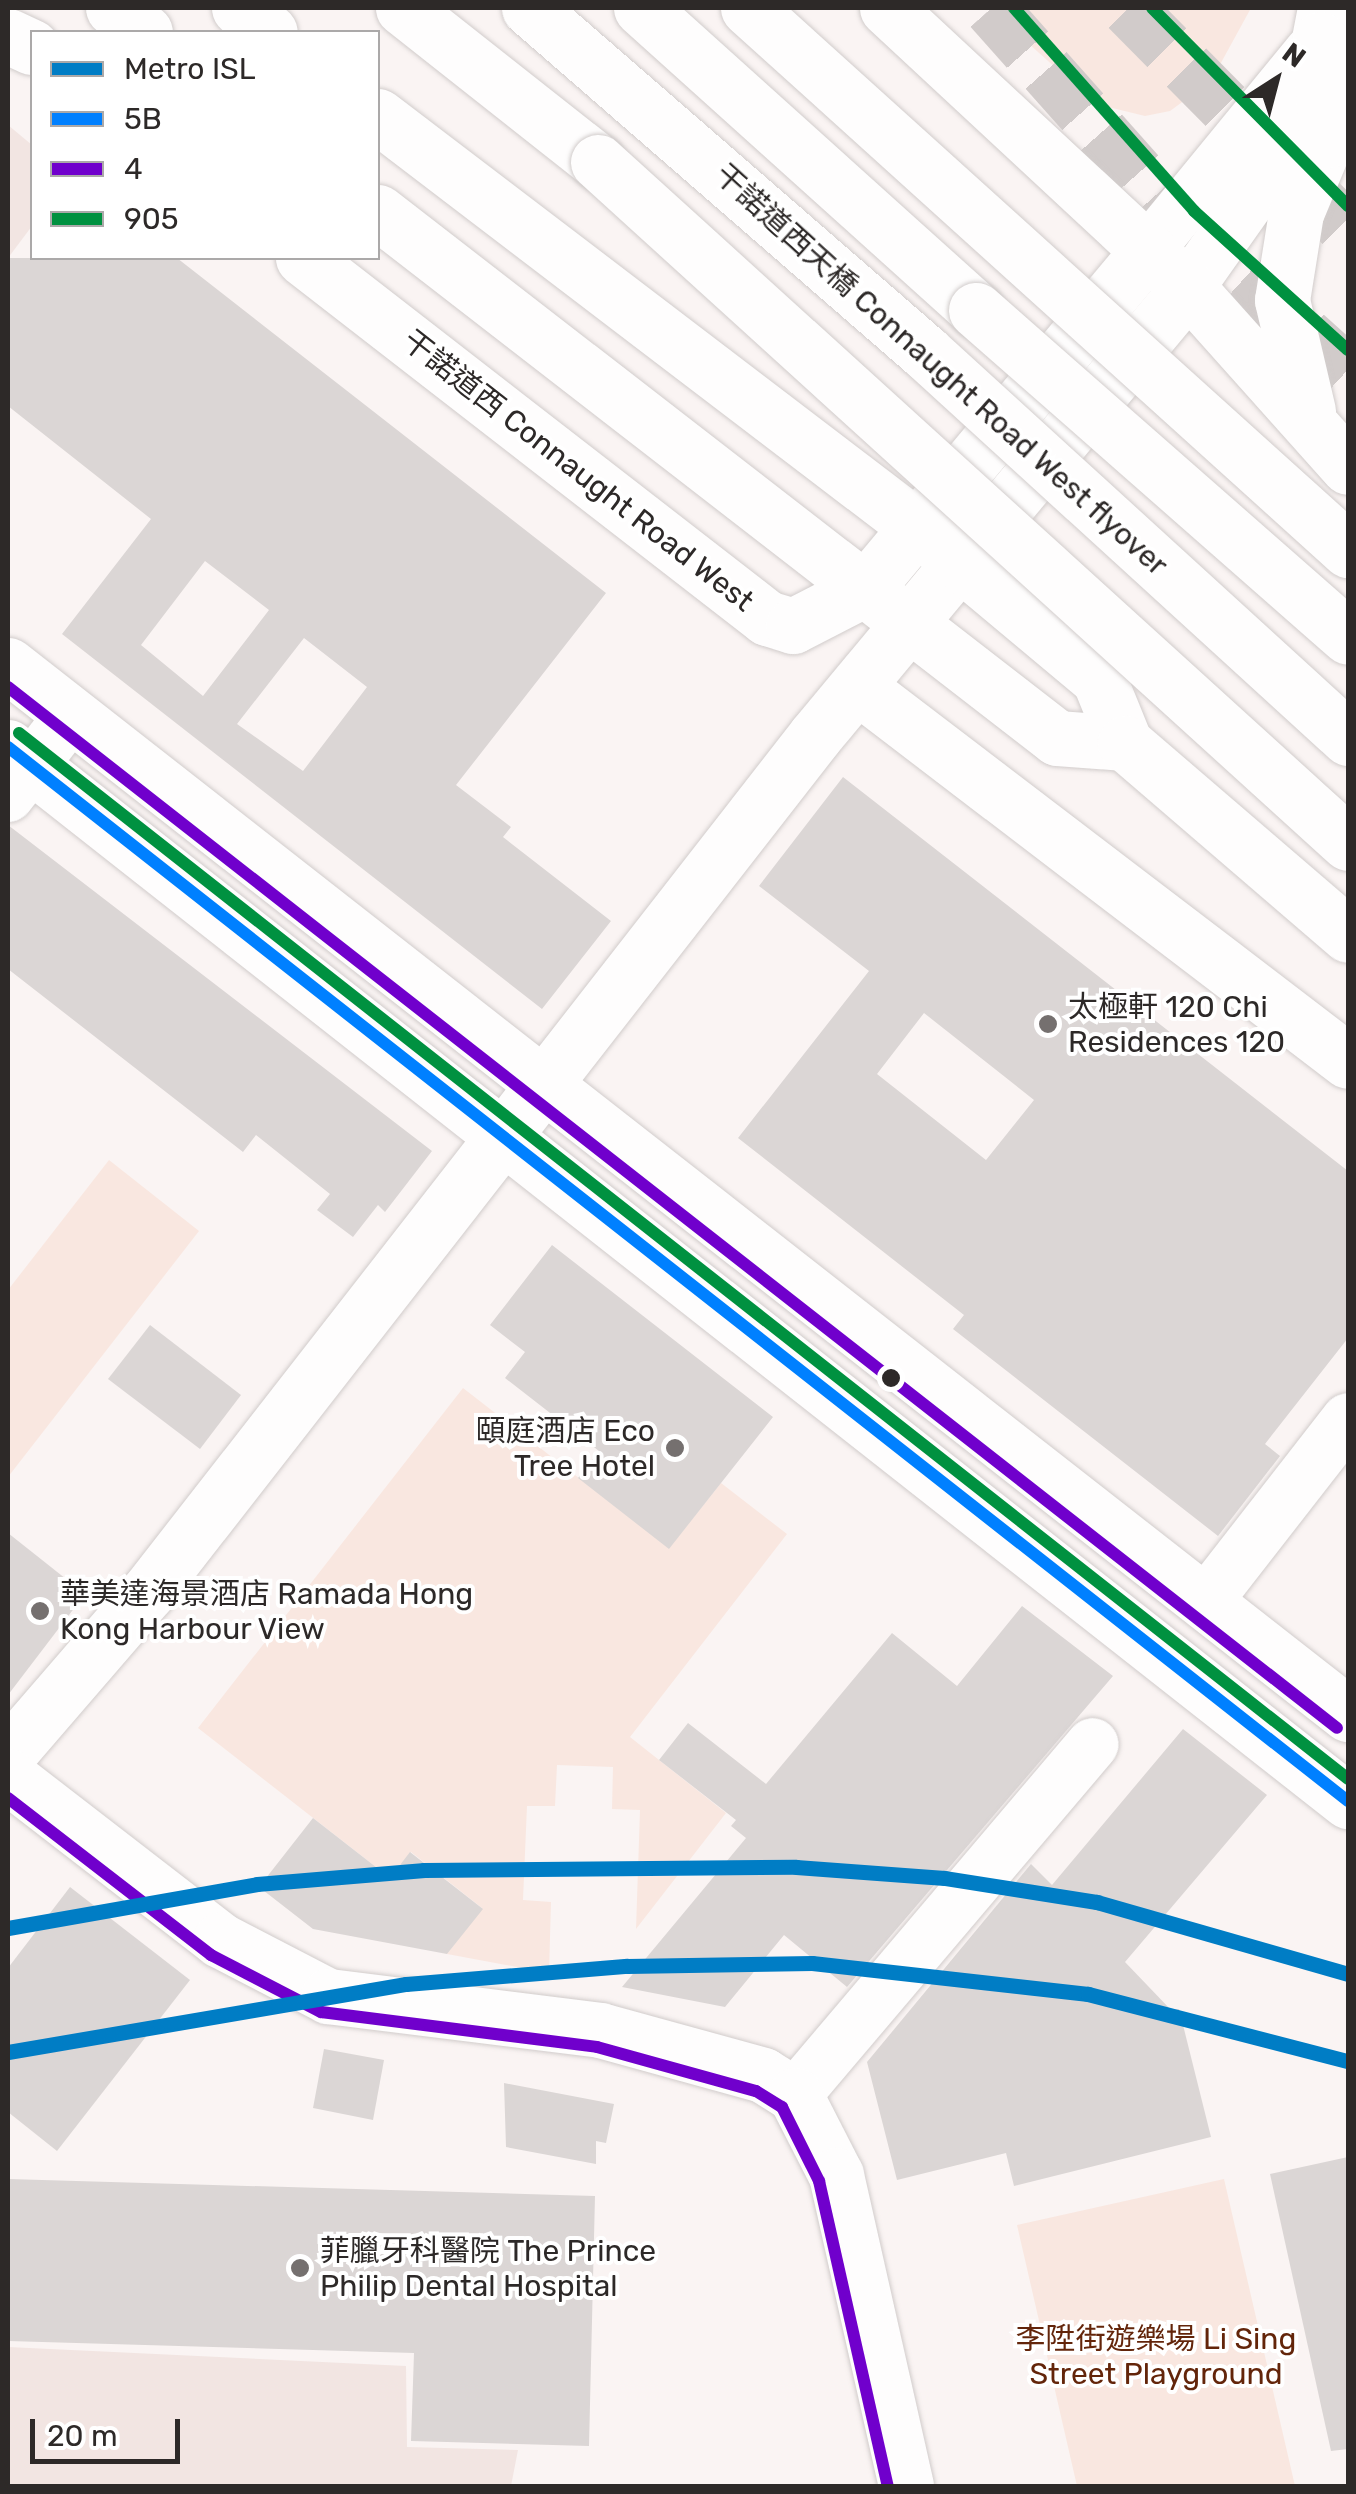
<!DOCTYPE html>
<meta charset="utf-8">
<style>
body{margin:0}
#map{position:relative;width:1356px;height:2494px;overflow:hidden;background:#faf4f3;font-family:Rubik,"Noto Sans TC",sans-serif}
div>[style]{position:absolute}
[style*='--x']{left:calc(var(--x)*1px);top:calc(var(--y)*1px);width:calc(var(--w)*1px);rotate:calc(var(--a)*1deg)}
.built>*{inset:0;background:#f2e5e2}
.green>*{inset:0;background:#f9e7e0}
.building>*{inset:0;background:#dbd6d5}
.highway-tunnel>*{height:55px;margin-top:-27.5px;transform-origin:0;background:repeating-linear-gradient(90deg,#d1cbca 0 55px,transparent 0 83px)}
.roads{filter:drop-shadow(0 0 2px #d1cccb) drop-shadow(0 0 2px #d1cccb)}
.street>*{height:52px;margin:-26px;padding:0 26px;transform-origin:26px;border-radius:26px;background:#fefdfd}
.secondary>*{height:55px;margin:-27.5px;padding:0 27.5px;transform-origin:27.5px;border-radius:27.5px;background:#fefdfd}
.primary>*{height:55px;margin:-27.5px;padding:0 27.5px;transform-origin:27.5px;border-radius:27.5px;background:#fefdfd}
.highway>*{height:55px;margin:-27.5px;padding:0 27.5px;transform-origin:27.5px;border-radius:27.5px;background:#fefdfd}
.bridges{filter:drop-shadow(0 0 2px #d1cccb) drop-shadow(0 0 2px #d1cccb)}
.highway-bridge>*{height:55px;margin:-27.5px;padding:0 27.5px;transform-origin:27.5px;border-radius:27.5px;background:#fefdfd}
.bus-1>*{height:12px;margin:-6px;padding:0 6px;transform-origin:6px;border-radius:6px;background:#0080ff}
.bus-2>*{height:12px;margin:-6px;padding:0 6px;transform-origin:6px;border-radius:6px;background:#7000cc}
.bus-3>*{height:12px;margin:-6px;padding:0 6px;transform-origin:6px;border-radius:6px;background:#009140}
.metro-1>*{height:15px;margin:-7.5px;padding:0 7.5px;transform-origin:7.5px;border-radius:7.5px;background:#007dc5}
.dots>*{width:28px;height:28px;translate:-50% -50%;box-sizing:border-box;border:5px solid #fff;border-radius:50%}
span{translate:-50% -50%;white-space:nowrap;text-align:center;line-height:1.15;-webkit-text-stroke:8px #fff;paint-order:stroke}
.street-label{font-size:30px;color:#2d2928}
.poi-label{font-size:30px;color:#2d2928}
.left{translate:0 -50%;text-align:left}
.right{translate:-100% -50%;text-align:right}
.park-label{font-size:30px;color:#63250a}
.frame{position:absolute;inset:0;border:10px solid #2d2928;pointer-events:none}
.legend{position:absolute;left:30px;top:30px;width:350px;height:230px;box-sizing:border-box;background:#fff;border:2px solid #aba9a9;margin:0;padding:12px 18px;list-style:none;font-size:30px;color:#2d2928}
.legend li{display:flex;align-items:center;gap:20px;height:50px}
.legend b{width:50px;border:2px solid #aba9a9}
.north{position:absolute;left:1226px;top:30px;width:100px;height:100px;-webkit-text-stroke:8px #fff;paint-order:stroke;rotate:36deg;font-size:28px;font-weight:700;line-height:40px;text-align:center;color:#2d2928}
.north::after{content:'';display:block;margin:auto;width:35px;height:45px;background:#2d2928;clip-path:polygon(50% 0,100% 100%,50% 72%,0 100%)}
.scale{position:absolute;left:30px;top:2419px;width:150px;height:45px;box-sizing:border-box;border:5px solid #2d2928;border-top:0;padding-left:12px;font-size:30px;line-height:35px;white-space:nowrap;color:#2d2928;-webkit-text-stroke:8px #fff;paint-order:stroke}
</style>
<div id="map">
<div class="built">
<i style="clip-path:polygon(8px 125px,32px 145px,32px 226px,8px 258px)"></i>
<i style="clip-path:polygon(8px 2347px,406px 2366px,407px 2447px,518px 2450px,511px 2486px,8px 2486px)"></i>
</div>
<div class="green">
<i style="clip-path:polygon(989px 8px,1251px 8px,1211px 81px,1170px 111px,1145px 116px,1096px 104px)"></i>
<i style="clip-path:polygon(109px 1160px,199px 1231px,8px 1477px,8px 1290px)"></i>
<i style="clip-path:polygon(463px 1388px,669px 1548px,721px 1483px,787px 1534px,630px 1737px,726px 1813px,636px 1929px,640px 1810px,612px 1809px,613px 1767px,557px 1765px,555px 1806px,527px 1806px,523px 1900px,551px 1902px,549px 1973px,447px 1954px,482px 1908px,411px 1852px,390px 1878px,198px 1728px)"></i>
<i style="clip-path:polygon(1224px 2179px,1295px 2486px,1077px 2486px,1017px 2225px)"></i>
</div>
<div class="building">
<i style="clip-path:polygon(evenodd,8px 258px,177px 258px,606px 593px,456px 785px,511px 827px,503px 837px,611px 921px,542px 1009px,62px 634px,151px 519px,8px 406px,8px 258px,205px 561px,269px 610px,203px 696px,141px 645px,205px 561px,8px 258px,304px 638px,367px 687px,303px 771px,237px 724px,304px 638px)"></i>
<i style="clip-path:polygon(evenodd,843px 777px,1348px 1171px,1348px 1338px,1265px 1444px,1280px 1456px,1218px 1536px,953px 1329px,964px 1315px,738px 1138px,869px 971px,759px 886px,843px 777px,924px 1013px,1034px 1100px,986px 1160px,877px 1074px,924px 1013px)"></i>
<i style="clip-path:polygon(8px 825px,432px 1151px,385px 1212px,378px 1205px,353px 1237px,317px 1210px,330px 1194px,256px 1135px,243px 1152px,8px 969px)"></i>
<i style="clip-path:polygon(552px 1245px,773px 1417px,669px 1549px,578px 1478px,599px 1451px,505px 1378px,525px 1352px,490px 1325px)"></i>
<i style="clip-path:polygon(150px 1325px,241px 1395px,200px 1449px,108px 1379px)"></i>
<i style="clip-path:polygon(8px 1533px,85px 1594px,8px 1695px)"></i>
<i style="clip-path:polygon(1022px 1606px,1113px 1676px,847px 1987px,784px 1935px,725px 2007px,622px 1987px,746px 1838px,731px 1826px,736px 1820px,659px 1760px,688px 1723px,766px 1784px,892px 1633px,957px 1686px)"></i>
<i style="clip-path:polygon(1183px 1729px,1267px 1795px,1125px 1962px,1171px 2010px,1179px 2009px,1211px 2137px,1014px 2186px,1006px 2153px,897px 2180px,867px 2062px,1031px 1864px,1052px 1885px)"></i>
<i style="clip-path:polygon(313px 1818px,390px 1878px,410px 1852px,483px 1909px,447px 1954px,313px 1929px,259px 1887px)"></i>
<i style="clip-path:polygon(70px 1887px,190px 1980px,57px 2151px,8px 2112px,8px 1968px)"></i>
<i style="clip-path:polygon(324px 2049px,384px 2060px,373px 2120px,313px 2108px)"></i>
<i style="clip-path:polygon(504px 2083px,614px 2104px,606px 2143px,596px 2141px,596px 2164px,506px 2147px)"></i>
<i style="clip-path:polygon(1348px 2157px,1348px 2449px,1331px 2451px,1270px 2174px)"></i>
<i style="clip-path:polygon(8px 2179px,595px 2196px,589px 2446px,411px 2441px,414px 2353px,8px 2341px)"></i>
</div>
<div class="highway-tunnel">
<i style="--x:991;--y:8;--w:288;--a:48.4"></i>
<i style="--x:1182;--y:223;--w:224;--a:42.1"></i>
<i style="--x:1128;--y:8;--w:313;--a:45.3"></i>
</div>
<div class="roads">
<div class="street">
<i style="--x:1148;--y:250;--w:256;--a:-50.7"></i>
<i style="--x:1188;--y:288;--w:196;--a:-54.8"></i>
<i style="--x:1301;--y:128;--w:122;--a:-79.1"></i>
<i style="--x:8;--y:796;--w:103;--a:-52.1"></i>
<i style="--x:1207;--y:1600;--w:229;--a:-52.1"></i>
<i style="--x:795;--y:2095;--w:460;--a:-49.7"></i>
</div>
<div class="secondary">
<i style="--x:8;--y:36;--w:26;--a:25"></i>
<i style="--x:303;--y:258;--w:587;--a:37.81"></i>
<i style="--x:767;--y:618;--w:27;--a:17"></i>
<i style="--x:793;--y:626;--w:81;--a:-27.2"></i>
<i style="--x:865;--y:589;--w:442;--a:-50.1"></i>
<i style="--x:8;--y:665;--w:1702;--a:38.06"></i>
<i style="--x:862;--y:690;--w:611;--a:37.36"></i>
<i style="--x:8;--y:747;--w:1705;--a:38.19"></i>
<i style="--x:8;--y:1754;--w:214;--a:-49.2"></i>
<i style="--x:148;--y:1592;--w:1085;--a:-52.07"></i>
<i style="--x:815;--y:736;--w:583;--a:-50.22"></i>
<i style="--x:8;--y:1776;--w:268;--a:37.7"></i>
<i style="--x:220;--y:1940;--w:122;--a:27.4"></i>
<i style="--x:328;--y:1996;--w:274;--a:7.1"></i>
<i style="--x:600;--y:2030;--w:169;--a:15.4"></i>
<i style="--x:763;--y:2075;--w:38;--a:32"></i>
<i style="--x:795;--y:2095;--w:90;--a:62.9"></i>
<i style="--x:836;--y:2175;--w:319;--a:77.3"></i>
</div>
<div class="primary">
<i style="--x:113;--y:8;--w:40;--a:37"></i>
<i style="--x:887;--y:8;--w:411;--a:42.9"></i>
<i style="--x:1188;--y:288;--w:240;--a:48.2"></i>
<i style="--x:378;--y:212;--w:859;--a:37.76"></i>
<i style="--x:1057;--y:738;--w:68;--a:4.2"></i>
<i style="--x:1308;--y:411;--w:114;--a:-103.2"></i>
<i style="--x:1282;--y:300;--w:88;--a:-80.9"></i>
<i style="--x:1296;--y:213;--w:78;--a:-67.4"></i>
<i style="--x:1326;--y:141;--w:102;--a:-93.4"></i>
<i style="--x:917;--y:527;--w:237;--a:39.9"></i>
<i style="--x:1099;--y:679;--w:69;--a:67.9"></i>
<i style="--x:1125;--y:743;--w:294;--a:40.7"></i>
</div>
<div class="highway">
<i style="--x:239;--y:8;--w:39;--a:38"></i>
<i style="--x:403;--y:8;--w:248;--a:38.3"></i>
<i style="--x:641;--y:8;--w:451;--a:42"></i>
<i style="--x:378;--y:116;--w:678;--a:37.33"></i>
</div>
</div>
<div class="bridges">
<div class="highway-bridge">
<i style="--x:529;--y:8;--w:525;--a:40.98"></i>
<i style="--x:925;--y:352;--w:573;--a:42.38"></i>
<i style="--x:748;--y:8;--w:809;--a:42.09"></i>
<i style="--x:598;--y:162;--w:1013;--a:42.24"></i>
<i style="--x:976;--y:310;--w:495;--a:41.3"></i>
</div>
</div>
<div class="bus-1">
<i style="--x:8;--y:747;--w:1705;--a:38.19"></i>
</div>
<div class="bus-2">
<i style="--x:8;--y:687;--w:1688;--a:38.07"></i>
<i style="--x:8;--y:1798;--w:257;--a:37.7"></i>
<i style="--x:211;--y:1955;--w:124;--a:27.4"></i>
<i style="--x:321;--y:2012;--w:278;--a:7.2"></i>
<i style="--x:597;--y:2047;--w:165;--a:15.5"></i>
<i style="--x:756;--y:2091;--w:31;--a:32"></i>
<i style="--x:782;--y:2107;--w:83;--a:63.4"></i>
<i style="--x:819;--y:2181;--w:313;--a:77.3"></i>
</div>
<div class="bus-3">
<i style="--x:1014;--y:8;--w:271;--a:48.4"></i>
<i style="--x:1194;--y:211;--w:207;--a:42.1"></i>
<i style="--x:1152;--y:8;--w:279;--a:45.3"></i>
<i style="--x:19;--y:733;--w:1691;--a:38.2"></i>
</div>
<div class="metro-1">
<i style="--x:8;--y:1928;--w:253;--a:-10"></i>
<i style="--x:257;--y:1884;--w:168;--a:-4.8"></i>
<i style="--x:424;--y:1870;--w:372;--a:-0.5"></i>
<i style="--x:796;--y:1867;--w:149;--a:4.2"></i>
<i style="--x:945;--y:1878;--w:154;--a:9"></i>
<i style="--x:1097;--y:1902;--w:261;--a:16"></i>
<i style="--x:8;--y:2052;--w:404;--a:-9.7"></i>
<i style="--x:406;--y:1984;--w:222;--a:-4.7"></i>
<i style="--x:627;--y:1966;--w:185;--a:-0.9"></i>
<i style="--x:812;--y:1963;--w:278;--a:6.4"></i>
<i style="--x:1088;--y:1994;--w:268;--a:14.5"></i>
</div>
<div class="dots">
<i style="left:1048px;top:1024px;background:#75706f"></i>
<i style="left:891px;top:1378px;background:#2d2928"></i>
<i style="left:675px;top:1448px;background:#75706f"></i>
<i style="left:40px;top:1611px;background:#75706f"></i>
<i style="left:300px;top:2268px;background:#75706f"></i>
</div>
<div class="street-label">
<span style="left:941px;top:370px;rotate:42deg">干諾道西天橋 Connaught Road West flyover</span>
<span style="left:578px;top:471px;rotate:38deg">干諾道西 Connaught Road West</span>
</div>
<div class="poi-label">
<span class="left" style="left:1068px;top:1024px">太極軒 120 Chi<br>Residences 120</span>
<span class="right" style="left:655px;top:1448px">頤庭酒店 Eco<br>Tree Hotel</span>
<span class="left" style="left:60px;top:1611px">華美達海景酒店 Ramada Hong<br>Kong Harbour View</span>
<span class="left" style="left:320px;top:2268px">菲臘牙科醫院 The Prince<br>Philip Dental Hospital</span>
</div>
<div class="park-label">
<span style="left:1156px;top:2356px">李陞街遊樂場 Li Sing<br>Street Playground</span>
</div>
<div class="frame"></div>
<ul class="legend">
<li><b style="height:12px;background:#007dc5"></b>Metro ISL</li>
<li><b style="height:12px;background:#0080ff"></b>5B</li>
<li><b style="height:12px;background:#7000cc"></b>4</li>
<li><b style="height:12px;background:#009140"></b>905</li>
</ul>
<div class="north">N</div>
<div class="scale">20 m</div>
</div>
